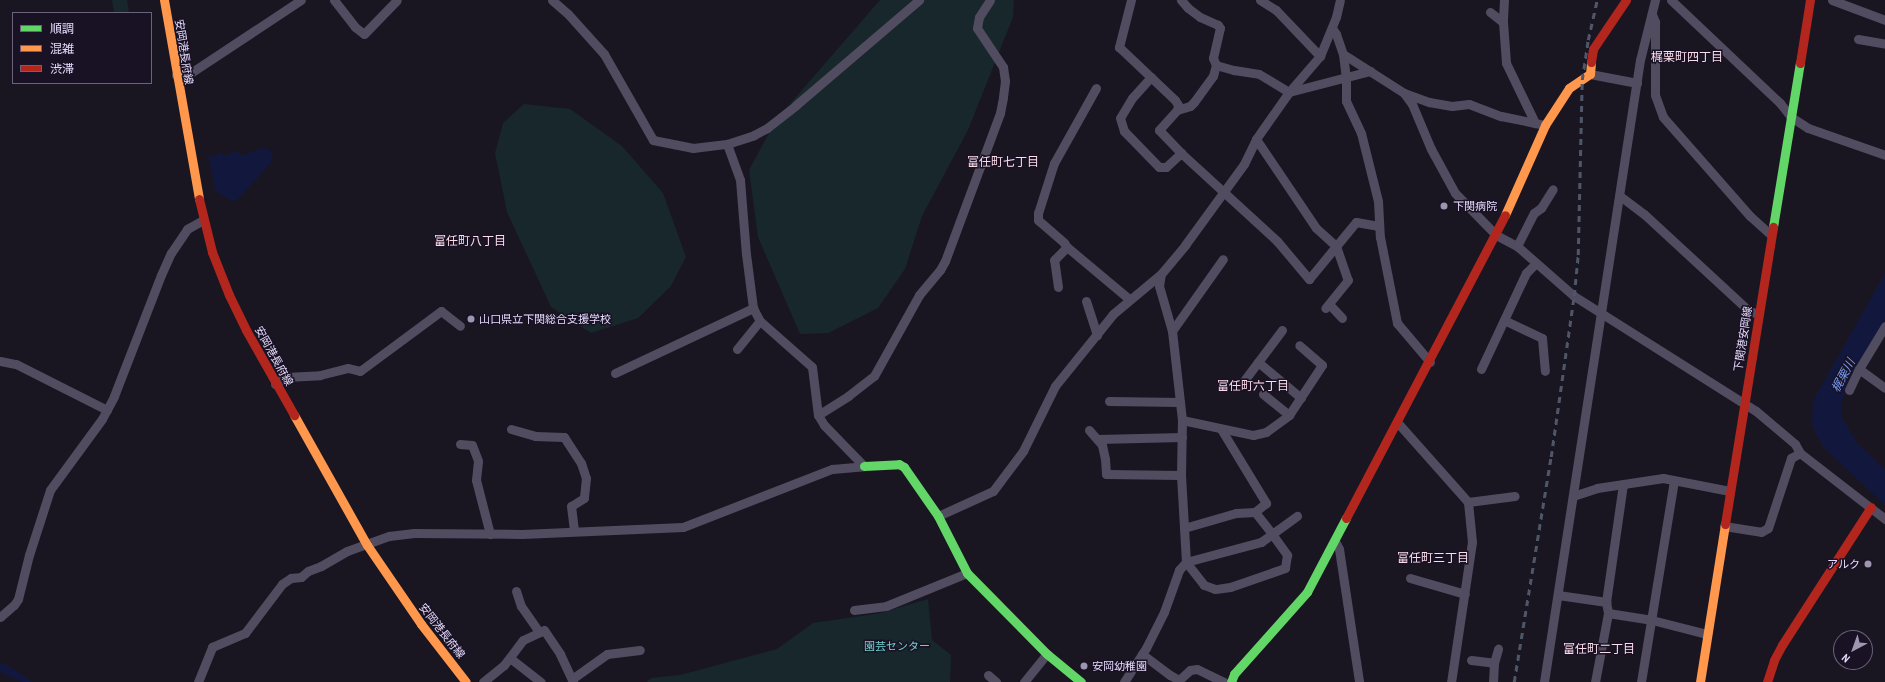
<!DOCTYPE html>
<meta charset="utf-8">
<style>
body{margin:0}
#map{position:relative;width:1885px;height:682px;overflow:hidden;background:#1a1621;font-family:"Archivo Narrow","Noto Sans JP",sans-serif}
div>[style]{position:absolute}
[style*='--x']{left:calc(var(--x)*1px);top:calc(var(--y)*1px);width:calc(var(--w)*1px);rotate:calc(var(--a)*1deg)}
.green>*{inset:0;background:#17272c}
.water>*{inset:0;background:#12183d}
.street>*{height:9px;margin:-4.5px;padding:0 4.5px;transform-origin:4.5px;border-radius:4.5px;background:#524c61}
.fast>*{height:9px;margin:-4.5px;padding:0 4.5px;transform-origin:4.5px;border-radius:4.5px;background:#63d668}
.slow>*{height:9px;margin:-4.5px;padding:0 4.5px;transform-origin:4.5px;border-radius:4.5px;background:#ff974d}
.jam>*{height:9px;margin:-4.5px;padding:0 4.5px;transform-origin:4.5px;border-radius:4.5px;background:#b3261e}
.rail>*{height:2.5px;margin-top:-1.25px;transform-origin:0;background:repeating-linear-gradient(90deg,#4d5769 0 6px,transparent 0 11px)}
.dots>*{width:11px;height:11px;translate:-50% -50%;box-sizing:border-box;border:2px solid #191225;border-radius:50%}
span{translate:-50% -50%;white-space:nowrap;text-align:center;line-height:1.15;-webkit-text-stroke:3px #191225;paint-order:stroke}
.street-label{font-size:11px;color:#e5dbfb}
.poi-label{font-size:11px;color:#e5dbfb}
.left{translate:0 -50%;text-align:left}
.right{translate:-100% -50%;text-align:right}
.park-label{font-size:11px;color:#6ed3cf}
.neighbourhood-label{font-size:12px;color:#fbdce9}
.water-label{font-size:12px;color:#749cef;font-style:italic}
.legend{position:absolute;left:12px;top:12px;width:140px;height:72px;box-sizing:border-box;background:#191225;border:1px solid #6b627b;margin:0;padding:5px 7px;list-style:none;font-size:12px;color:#e5dbfb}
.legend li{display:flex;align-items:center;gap:8px;height:20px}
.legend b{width:20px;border:1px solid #6b627b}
.north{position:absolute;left:1833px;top:630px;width:40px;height:40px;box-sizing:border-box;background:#191225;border:1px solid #6b627b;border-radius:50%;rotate:221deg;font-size:11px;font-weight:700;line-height:16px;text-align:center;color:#e5dbfb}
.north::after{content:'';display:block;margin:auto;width:14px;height:18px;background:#9e96af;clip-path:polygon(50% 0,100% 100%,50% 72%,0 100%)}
</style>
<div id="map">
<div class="green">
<i style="clip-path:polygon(112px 0,127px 0,129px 13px,114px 13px)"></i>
<i style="clip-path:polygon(880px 0,1014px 0,1013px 17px,968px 130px,922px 216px,905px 269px,878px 308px,828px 333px,800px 334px,758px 237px,749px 170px,776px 120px)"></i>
<i style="clip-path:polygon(524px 104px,570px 109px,622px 146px,663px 193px,686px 257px,671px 286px,638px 318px,591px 333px,551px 307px,507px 212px,495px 153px,503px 123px)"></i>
<i style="clip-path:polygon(928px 599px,932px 640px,951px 655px,950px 682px,647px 682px,651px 678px,680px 675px,777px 649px,813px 623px,881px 613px)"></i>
</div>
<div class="water">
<i style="clip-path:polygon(266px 148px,273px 153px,271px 163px,235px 202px,216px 192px,208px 155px,215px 157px,220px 152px,225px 156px,235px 151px,244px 156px,251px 151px,254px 152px,258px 149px)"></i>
<i style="clip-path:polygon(1885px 273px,1885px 320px,1861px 360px,1842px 400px,1841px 416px,1858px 444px,1885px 469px,1885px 505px,1823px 447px,1812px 425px,1813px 401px)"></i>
<i style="clip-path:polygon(0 663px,7px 665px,33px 682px,22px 682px,0 672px)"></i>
</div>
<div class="street">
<i style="--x:334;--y:0;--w:34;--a:52"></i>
<i style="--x:355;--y:27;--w:11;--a:38"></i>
<i style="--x:364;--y:34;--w:47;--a:-45.9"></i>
<i style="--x:552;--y:0;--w:21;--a:41"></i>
<i style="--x:568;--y:14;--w:54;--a:48"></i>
<i style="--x:604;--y:54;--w:99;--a:60.3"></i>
<i style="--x:653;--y:140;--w:41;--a:11.3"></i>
<i style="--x:693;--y:148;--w:34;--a:-7"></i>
<i style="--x:727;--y:144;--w:28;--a:-18"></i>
<i style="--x:754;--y:135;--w:15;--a:-28"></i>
<i style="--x:767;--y:128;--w:37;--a:-38"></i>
<i style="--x:796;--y:105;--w:162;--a:-40.5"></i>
<i style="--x:1131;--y:0;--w:49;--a:104.3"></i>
<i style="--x:1119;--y:47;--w:77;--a:43.4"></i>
<i style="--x:1175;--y:100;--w:6;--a:59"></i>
<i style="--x:1178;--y:105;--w:5;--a:101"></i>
<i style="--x:1177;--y:110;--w:14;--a:-17"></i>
<i style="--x:1190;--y:106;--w:6;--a:-45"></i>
<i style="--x:1194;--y:102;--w:32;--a:-54"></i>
<i style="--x:1213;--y:76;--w:11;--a:-75"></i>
<i style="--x:1216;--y:65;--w:8;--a:-113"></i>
<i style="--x:1213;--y:58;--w:31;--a:-77"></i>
<i style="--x:1220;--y:28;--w:4;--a:-124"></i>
<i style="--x:1218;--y:25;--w:20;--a:-156"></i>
<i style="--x:1200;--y:17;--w:15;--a:-143"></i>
<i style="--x:1188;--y:8;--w:11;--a:-131"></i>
<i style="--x:1260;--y:0;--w:19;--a:32"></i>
<i style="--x:1276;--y:10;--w:64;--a:46.3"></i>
<i style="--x:1504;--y:0;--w:22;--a:93"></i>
<i style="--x:1503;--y:22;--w:41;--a:85.8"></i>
<i style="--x:1506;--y:63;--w:67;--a:64.2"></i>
<i style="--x:1671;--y:0;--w:150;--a:43.4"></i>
<i style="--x:1780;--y:103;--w:18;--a:52"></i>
<i style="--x:1791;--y:117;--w:20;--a:33"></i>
<i style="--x:1808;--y:128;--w:82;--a:19.3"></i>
<i style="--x:1832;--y:0;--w:57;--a:20.7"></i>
<i style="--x:1490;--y:12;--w:16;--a:38"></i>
<i style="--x:1652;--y:14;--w:9;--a:69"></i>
<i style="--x:1655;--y:22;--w:73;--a:90"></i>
<i style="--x:1655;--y:95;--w:23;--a:70"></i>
<i style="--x:1663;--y:117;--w:132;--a:48.7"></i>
<i style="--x:1750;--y:216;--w:28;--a:42"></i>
<i style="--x:1332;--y:28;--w:7;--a:56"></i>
<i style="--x:1336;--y:34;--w:21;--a:71"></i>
<i style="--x:1343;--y:54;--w:23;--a:83"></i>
<i style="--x:1346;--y:77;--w:24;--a:90"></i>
<i style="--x:1346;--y:101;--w:35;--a:65"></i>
<i style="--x:1361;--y:133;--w:70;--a:76"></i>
<i style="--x:1378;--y:201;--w:36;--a:87"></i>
<i style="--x:1380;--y:237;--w:88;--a:78.8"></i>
<i style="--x:1397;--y:323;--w:51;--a:49.8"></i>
<i style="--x:1858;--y:39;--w:27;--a:10"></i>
<i style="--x:1343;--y:54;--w:72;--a:32.6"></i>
<i style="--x:1404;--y:93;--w:27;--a:20"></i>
<i style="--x:1429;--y:102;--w:23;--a:10"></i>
<i style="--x:1452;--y:106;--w:17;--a:-7"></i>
<i style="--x:1469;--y:104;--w:34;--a:21"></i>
<i style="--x:1501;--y:116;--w:45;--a:11.6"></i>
<i style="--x:1216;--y:65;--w:19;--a:16"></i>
<i style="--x:1234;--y:70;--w:25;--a:9"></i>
<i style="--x:1259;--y:74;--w:35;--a:31"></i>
<i style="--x:1289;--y:92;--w:84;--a:-14.5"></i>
<i style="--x:1590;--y:74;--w:48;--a:10.8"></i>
<i style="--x:176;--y:75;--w:13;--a:-4"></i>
<i style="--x:189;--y:74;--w:134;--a:-33.5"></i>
<i style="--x:1151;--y:77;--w:28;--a:132"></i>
<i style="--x:1132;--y:98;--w:23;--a:121"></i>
<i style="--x:1120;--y:118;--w:14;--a:73"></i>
<i style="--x:1124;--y:131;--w:50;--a:45.8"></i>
<i style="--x:1159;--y:167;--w:7;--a:0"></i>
<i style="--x:1166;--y:167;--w:21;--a:-43"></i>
<i style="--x:1096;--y:88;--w:86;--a:119.2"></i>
<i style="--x:1054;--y:163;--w:52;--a:107.7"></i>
<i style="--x:1038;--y:213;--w:7;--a:90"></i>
<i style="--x:1038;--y:220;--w:35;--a:41"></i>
<i style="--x:1064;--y:243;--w:5;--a:53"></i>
<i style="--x:1067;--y:247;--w:81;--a:40"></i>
<i style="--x:1404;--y:93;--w:14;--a:54"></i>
<i style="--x:1412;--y:104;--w:49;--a:67.1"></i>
<i style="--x:1431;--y:149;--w:50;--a:61.4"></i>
<i style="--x:1455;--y:193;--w:59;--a:45.7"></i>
<i style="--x:1496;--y:235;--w:24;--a:28"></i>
<i style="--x:1517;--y:246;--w:76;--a:41.3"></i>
<i style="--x:1574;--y:296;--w:215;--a:32.3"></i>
<i style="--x:1756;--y:411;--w:51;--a:40.2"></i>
<i style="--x:1795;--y:444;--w:10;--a:61"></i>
<i style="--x:1800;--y:453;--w:108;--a:37.8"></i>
<i style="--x:1177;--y:110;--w:27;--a:132"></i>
<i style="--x:1159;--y:130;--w:32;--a:46"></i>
<i style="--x:1181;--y:153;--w:130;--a:42.5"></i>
<i style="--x:1277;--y:241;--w:50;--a:49.9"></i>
<i style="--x:1309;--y:279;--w:74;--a:-50.5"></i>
<i style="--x:1356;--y:222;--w:23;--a:10"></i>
<i style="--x:1256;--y:139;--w:107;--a:56"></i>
<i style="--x:1316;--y:228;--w:27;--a:42"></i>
<i style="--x:1336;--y:246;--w:36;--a:71"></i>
<i style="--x:1348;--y:280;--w:36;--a:129"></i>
<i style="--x:727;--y:144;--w:38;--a:70"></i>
<i style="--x:740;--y:180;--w:74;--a:85.4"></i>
<i style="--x:746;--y:254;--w:54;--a:82.6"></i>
<i style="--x:753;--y:308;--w:15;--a:62"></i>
<i style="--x:760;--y:321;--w:69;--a:41.5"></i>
<i style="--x:812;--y:367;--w:48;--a:82.9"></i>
<i style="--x:818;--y:415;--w:12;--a:59"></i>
<i style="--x:824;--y:425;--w:57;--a:45.7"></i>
<i style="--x:1620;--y:196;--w:30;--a:37"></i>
<i style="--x:1644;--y:214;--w:143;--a:42.7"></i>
<i style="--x:1749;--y:311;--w:10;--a:17"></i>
<i style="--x:1517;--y:246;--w:37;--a:-63"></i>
<i style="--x:1534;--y:213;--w:9;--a:-36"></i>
<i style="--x:1541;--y:208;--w:22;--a:-58"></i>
<i style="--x:1058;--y:287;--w:27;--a:-98"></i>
<i style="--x:1054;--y:260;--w:18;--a:-45"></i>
<i style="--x:1086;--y:301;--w:36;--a:72"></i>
<i style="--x:1329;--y:304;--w:19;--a:47"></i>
<i style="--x:1504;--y:320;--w:42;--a:25.3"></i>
<i style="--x:1542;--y:338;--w:33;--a:85"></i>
<i style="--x:1172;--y:331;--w:88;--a:-54.7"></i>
<i style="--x:737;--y:349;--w:36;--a:-51"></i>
<i style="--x:0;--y:361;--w:16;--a:11"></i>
<i style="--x:16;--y:364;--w:102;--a:26.8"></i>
<i style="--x:1258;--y:362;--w:56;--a:39.9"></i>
<i style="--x:1481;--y:369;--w:106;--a:-64.9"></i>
<i style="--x:1526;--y:273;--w:14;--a:-45"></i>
<i style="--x:1859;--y:369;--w:32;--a:36"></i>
<i style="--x:615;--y:373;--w:153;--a:-25.2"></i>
<i style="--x:1243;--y:382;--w:65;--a:-53.1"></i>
<i style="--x:275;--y:384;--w:13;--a:-32"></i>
<i style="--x:286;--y:377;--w:34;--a:-3"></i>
<i style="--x:320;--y:375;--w:29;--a:-14"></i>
<i style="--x:348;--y:368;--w:12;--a:14"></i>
<i style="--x:360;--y:371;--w:101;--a:-36.5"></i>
<i style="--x:441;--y:311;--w:24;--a:38"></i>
<i style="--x:1849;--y:390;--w:23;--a:-65"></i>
<i style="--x:1859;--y:369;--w:50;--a:-58.8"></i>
<i style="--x:1263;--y:394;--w:33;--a:39"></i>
<i style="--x:1109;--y:401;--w:71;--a:0.8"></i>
<i style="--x:818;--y:415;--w:36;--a:-32"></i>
<i style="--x:848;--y:396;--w:33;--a:-38"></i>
<i style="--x:874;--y:376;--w:93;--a:-60.9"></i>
<i style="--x:919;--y:295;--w:33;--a:-50"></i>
<i style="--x:940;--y:270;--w:10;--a:-61"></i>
<i style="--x:945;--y:261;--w:158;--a:-69.6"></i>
<i style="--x:1000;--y:113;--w:16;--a:-79"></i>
<i style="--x:1003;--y:97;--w:16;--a:-83"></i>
<i style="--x:1005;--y:81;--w:14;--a:-98"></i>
<i style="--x:1003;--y:67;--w:47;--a:-123.7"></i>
<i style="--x:977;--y:28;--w:11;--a:-80"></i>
<i style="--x:979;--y:17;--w:20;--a:-57"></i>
<i style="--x:1182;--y:420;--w:73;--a:11.9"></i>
<i style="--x:1253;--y:435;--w:13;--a:-13"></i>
<i style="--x:1266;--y:432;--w:29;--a:-36"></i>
<i style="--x:1289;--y:415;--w:60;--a:-56.6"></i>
<i style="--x:1322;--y:365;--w:30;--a:-139"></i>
<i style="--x:1397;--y:422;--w:107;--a:48.4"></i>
<i style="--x:1468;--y:502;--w:40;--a:84.3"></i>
<i style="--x:1472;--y:542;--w:142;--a:98.5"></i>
<i style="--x:511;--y:429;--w:25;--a:16"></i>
<i style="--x:535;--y:436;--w:29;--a:2"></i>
<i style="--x:564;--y:437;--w:31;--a:57"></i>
<i style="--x:581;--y:463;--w:16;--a:72"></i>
<i style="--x:586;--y:478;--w:20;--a:96"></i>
<i style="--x:584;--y:498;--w:15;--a:148"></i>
<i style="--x:571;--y:506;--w:25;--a:83"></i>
<i style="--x:1221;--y:429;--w:87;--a:58.7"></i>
<i style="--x:1266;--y:503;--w:14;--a:141"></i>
<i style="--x:1089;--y:430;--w:20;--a:49"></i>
<i style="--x:1102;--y:445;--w:14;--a:78"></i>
<i style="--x:1105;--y:459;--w:15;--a:86"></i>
<i style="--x:1106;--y:474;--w:75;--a:0.8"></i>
<i style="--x:1098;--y:439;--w:84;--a:-1.4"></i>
<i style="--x:460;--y:444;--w:12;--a:5"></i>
<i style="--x:472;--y:445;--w:17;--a:69"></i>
<i style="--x:478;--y:461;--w:19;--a:96"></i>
<i style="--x:476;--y:480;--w:56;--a:75.5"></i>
<i style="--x:1573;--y:496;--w:25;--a:-18"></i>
<i style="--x:1597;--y:488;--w:67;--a:-8.6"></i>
<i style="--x:1663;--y:478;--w:68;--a:11"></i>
<i style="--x:1468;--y:502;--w:47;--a:-7.3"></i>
<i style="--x:938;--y:516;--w:60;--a:-24.4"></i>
<i style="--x:993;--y:491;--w:50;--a:-53.1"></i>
<i style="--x:1023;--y:451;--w:72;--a:-63.8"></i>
<i style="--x:1055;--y:386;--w:92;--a:-51.1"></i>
<i style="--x:1113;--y:314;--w:62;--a:-39.8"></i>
<i style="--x:1161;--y:274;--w:38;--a:-50"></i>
<i style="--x:1185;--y:245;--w:100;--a:-53.9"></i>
<i style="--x:1244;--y:164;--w:28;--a:-64"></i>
<i style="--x:1256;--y:139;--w:57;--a:-54.9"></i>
<i style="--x:1289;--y:92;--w:48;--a:-49.3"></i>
<i style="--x:1320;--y:56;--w:42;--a:-67.7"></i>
<i style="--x:1336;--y:17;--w:17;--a:-77"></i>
<i style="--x:1724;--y:526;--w:37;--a:9"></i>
<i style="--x:1761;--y:532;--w:8;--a:-30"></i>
<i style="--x:1768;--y:528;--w:74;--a:-71.8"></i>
<i style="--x:1791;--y:458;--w:10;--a:-29"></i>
<i style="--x:1184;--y:528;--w:54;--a:-16.1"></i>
<i style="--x:1236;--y:513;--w:19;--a:-3"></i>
<i style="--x:1255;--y:512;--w:28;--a:52"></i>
<i style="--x:1272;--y:534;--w:26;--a:54"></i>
<i style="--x:1287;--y:555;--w:13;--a:99"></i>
<i style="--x:1285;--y:568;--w:58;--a:160.9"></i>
<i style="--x:1230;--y:587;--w:15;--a:172"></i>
<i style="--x:1215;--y:589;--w:12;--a:-160"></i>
<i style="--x:1204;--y:585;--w:29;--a:-128"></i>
<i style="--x:1186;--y:562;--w:78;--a:-14.9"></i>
<i style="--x:1261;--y:542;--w:14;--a:-36"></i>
<i style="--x:1272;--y:534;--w:31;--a:-36"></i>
<i style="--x:1335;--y:541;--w:9;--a:63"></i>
<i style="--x:1339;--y:549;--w:134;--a:81.4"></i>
<i style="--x:1410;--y:578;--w:57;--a:16.2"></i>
<i style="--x:516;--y:591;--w:16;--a:72"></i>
<i style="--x:521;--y:606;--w:32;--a:55"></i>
<i style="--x:1558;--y:595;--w:49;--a:8.3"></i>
<i style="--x:854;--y:610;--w:32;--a:-7"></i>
<i style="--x:886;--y:606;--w:87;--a:-22.2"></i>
<i style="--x:1608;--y:613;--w:45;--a:9"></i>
<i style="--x:1652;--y:620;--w:57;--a:14.3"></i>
<i style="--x:0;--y:617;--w:18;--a:-41"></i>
<i style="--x:14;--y:605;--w:7;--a:-56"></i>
<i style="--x:18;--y:599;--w:45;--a:-76"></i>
<i style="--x:29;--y:555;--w:68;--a:-72.1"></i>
<i style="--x:50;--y:490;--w:88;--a:-53.8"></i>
<i style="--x:102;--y:419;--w:26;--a:-62"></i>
<i style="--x:114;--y:396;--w:130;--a:-68.8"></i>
<i style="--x:161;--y:275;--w:24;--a:-66"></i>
<i style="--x:171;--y:253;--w:29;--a:-56"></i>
<i style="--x:187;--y:229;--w:18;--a:-29"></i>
<i style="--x:1142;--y:654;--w:35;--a:37"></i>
<i style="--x:1170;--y:675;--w:10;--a:29"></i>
<i style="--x:1179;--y:680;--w:15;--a:-42"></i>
<i style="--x:1190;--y:670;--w:7;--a:-8"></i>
<i style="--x:1197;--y:669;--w:30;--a:26"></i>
<i style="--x:510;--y:658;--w:39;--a:38"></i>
<i style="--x:1471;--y:660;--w:23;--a:7"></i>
<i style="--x:988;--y:675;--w:11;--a:41"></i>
<i style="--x:572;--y:679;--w:43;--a:-35.5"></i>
<i style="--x:607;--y:654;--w:33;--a:-7"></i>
<i style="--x:198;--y:682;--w:38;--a:-68"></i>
<i style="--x:212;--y:647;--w:36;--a:-23"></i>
<i style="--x:245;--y:633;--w:61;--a:-52.9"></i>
<i style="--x:282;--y:584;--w:11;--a:-34"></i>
<i style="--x:291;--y:578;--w:10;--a:-6"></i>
<i style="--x:301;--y:577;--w:9;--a:-41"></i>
<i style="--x:308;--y:571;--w:14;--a:-21"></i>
<i style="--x:321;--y:566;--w:30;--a:-30"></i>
<i style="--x:347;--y:551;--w:45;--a:-19.7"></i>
<i style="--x:389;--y:536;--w:25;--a:-7"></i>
<i style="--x:414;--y:533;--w:108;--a:0.5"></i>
<i style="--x:522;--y:534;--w:161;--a:-2.5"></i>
<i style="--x:683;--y:527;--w:160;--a:-21.3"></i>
<i style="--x:832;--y:469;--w:32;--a:-5"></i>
<i style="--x:483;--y:682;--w:27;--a:-39"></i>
<i style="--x:504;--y:665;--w:31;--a:-53"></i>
<i style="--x:523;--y:640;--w:23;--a:-25"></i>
<i style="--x:544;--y:630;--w:29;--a:56"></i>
<i style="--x:560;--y:654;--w:31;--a:65"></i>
<i style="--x:1024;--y:682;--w:36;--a:-51"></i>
<i style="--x:1124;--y:682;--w:40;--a:-57.1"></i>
<i style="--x:1146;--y:648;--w:40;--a:-63.4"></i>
<i style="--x:1164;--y:612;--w:45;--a:-70.3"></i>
<i style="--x:1179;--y:570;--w:11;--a:-49"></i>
<i style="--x:1186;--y:562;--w:87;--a:-93.3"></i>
<i style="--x:1181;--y:475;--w:55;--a:-89"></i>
<i style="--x:1182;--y:420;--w:90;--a:-96.4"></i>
<i style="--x:1172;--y:331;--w:47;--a:-106.1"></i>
<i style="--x:1159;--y:286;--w:12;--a:-81"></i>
<i style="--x:1493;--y:682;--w:19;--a:-87"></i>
<i style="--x:1494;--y:663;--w:15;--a:-74"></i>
<i style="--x:1544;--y:682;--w:629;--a:-81.23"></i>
<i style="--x:1640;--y:60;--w:62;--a:-76"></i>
<i style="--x:1595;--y:682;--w:70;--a:-79.3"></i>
<i style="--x:1608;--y:613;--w:11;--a:-100"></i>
<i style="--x:1606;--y:602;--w:119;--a:-81.8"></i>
<i style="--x:1641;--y:682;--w:204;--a:-80.7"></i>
</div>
<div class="fast">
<i style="--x:1773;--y:227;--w:166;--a:-80.7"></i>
<i style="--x:864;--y:466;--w:35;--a:-3"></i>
<i style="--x:899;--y:464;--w:6;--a:31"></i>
<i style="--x:904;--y:467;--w:60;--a:55.2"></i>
<i style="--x:938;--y:516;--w:64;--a:63"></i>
<i style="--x:967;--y:573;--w:114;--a:45.4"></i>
<i style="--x:1047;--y:654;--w:44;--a:39.5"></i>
<i style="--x:1231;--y:682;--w:9;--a:-69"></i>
<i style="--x:1234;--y:674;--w:110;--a:-48.3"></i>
<i style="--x:1307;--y:592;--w:84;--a:-62.2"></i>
</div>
<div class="slow">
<i style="--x:164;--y:0;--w:202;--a:80"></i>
<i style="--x:1505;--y:215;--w:98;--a:-66"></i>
<i style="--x:1545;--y:125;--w:44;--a:-57"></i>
<i style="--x:1569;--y:88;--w:25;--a:-34"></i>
<i style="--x:1590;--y:74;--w:12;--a:-85"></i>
<i style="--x:294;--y:415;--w:149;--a:60.7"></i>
<i style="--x:367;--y:545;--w:96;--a:55.6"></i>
<i style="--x:421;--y:624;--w:73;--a:52.2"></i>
<i style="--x:1700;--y:682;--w:160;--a:-81"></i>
</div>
<div class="jam">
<i style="--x:1591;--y:62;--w:13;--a:-81"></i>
<i style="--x:1593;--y:49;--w:59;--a:-56"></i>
<i style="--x:1800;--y:63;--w:64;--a:-81"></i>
<i style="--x:199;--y:199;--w:55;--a:76.2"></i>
<i style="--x:212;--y:252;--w:46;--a:68.4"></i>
<i style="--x:229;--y:295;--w:39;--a:64"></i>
<i style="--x:246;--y:330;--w:98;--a:60.5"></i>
<i style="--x:1346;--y:518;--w:342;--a:-62.3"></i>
<i style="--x:1725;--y:524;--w:301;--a:-80.8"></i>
<i style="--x:1767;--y:682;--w:23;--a:-72"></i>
<i style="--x:1774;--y:660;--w:17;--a:-62"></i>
<i style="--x:1782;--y:645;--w:164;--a:-57.2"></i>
</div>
<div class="rail">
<i style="--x:1514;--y:682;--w:228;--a:-80.7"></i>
<i style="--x:1551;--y:457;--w:163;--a:-81.9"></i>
<i style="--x:1574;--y:296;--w:41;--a:-84.4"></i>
<i style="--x:1578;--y:255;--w:175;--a:-88.7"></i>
<i style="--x:1582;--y:80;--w:40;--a:-81.5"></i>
<i style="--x:1588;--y:40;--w:41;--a:-77.3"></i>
</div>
<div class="dots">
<i style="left:1444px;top:206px;background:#9e96af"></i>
<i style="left:471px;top:319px;background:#9e96af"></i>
<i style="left:1868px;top:564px;background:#9e96af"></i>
<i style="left:1084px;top:666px;background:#9e96af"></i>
</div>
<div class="street-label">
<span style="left:184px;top:52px;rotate:81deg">安岡港長府線</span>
<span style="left:1743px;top:339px;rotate:-81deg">下関港安岡線</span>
<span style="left:274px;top:356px;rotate:61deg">安岡港長府線</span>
<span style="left:442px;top:631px;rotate:52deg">安岡港長府線</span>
</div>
<div class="poi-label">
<span class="left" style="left:1453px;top:206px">下関病院</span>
<span class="left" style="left:479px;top:319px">山口県立下関総合支援学校</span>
<span class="right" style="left:1860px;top:564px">アルク</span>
<span class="left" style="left:1092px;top:666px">安岡幼稚園</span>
</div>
<div class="park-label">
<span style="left:897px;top:646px">園芸センター</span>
</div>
<div class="neighbourhood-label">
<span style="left:1687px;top:58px">梶栗町四丁目</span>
<span style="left:1003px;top:163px">富任町七丁目</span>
<span style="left:470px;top:242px">富任町八丁目</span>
<span style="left:1253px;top:387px">富任町六丁目</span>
<span style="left:1433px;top:559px">富任町三丁目</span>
<span style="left:1599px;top:650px">富任町二丁目</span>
</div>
<div class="water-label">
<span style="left:1844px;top:376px;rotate:-62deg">梶栗川</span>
</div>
<ul class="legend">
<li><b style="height:5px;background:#63d668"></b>順調</li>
<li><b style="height:5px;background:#ff974d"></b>混雑</li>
<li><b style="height:5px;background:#b3261e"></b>渋滞</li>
</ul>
<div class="north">N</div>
</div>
